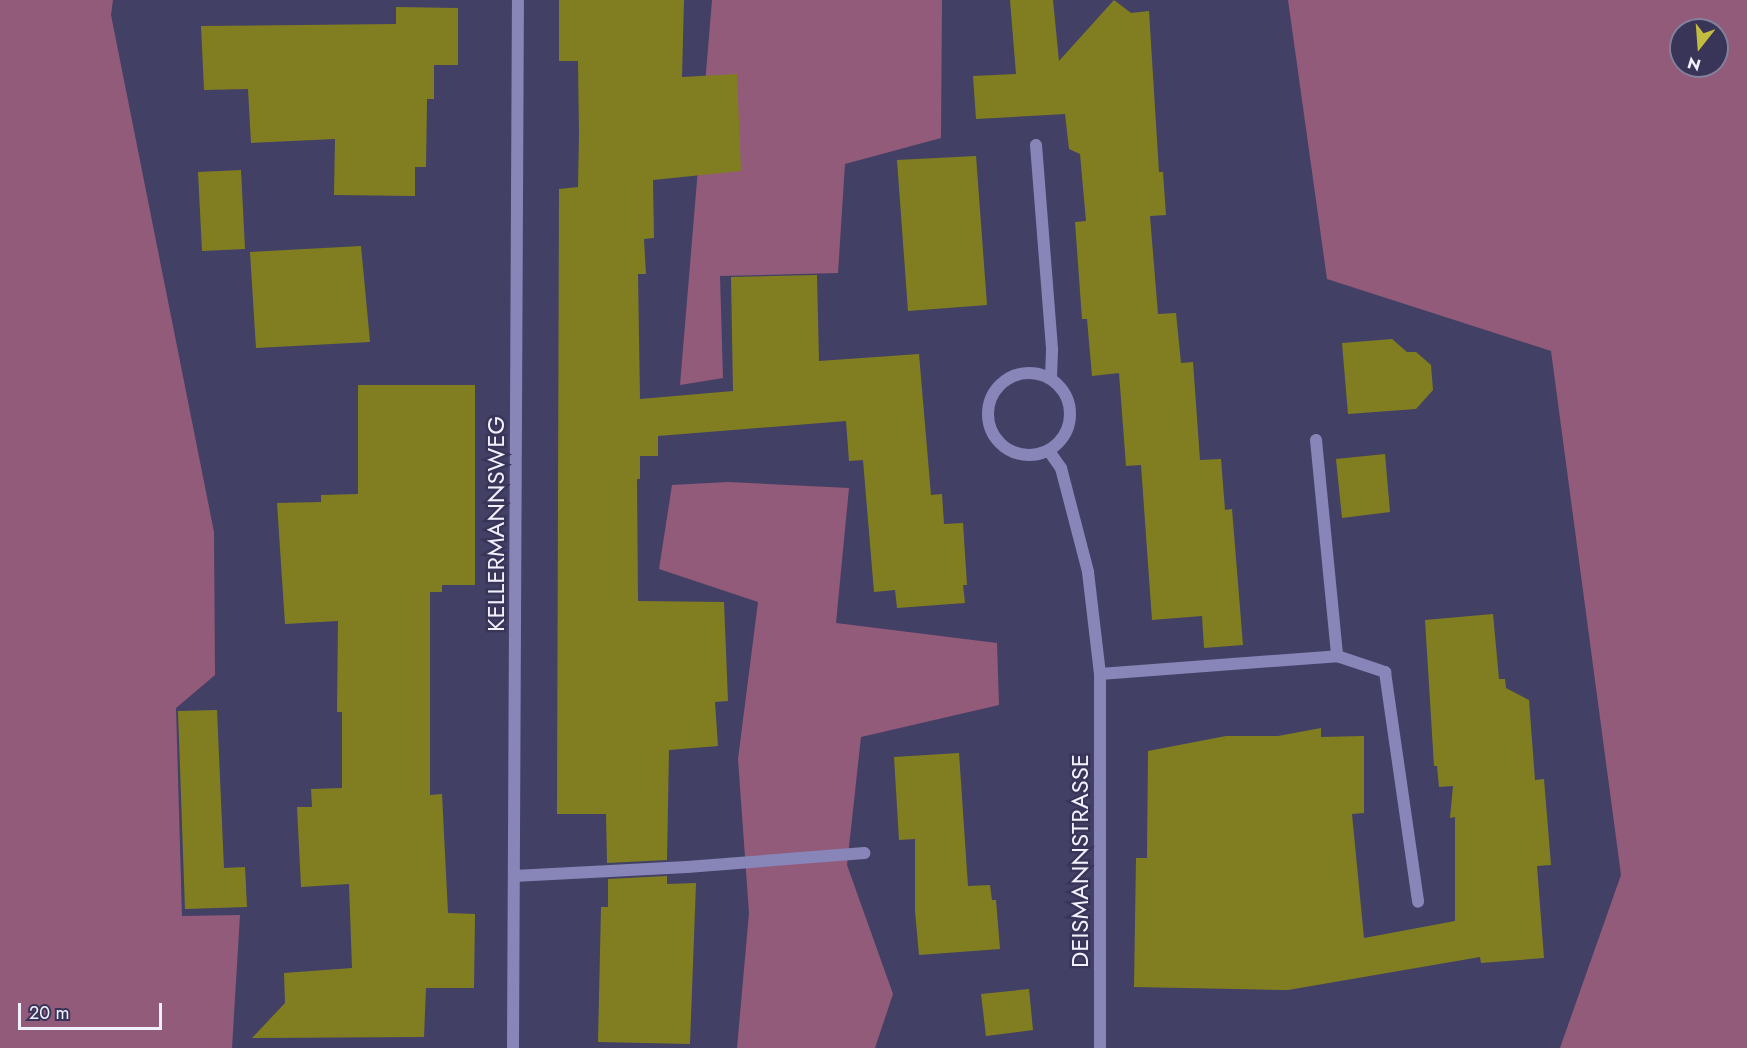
<!DOCTYPE html>
<style>
body{margin:0}
#map{position:relative;width:1747px;height:1048px;overflow:hidden;background:#434065;font-family:Jost,sans-serif}
div>[style]{position:absolute}
[style*='--x']{left:calc(var(--x)*1px);top:calc(var(--y)*1px);width:calc(var(--w)*1px);rotate:calc(var(--a)*1deg)}
.green>*{inset:0;background:#925b79}
.building>*{inset:0;background:#817e21}
.lane>*{height:12px;margin:-6px;padding:0 6px;transform-origin:6px;border-radius:6px;background:#8885b9}
.street>*{height:12px;margin:-6px;padding:0 6px;transform-origin:6px;border-radius:6px;background:#8885b9}
.street>.ring{margin:-6px;padding:0;box-sizing:content-box;background:none;border:12px solid #8885b9;border-radius:50%}
span{translate:-50% -50%;white-space:nowrap;text-align:center;line-height:1.15;-webkit-text-stroke:5px #393559;paint-order:stroke}
.street-label{font-size:24px;color:#f1f0fe}
.north{position:absolute;left:1669px;top:18px;width:60px;height:60px;box-sizing:border-box;background:#393559;border:2px solid #83809b;border-radius:50%;rotate:197deg;font-size:16px;font-weight:700;line-height:24px;text-align:center;color:#f1f0fe}
.north::after{content:'';display:block;margin:auto;width:21px;height:27px;background:#c2bd3f;clip-path:polygon(50% 0,100% 100%,50% 72%,0 100%)}
.scale{position:absolute;left:18px;top:1003px;width:144px;height:27px;box-sizing:border-box;border:3px solid #f1f0fe;border-top:0;padding-left:8px;font-size:18px;line-height:21px;white-space:nowrap;color:#f1f0fe;-webkit-text-stroke:4px #393559;paint-order:stroke}
</style>
<div id="map">
<div class="green">
<i style="clip-path:polygon(0 0,113px 0,111px 15px,214px 532px,215px 675px,176px 708px,182px 916px,240px 915px,232px 1048px,0 1048px)"></i>
<i style="clip-path:polygon(712px 0,942px 0,941px 138px,845px 164px,838px 273px,720px 276px,723px 378px,680px 385px)"></i>
<i style="clip-path:polygon(evenodd,1288px 0,1747px 0,1747px 1048px,1560px 1048px,1621px 875px,1551px 351px,1327px 279px,1288px 0,1681px 30px,1717px 30px,1717px 66px,1681px 66px,1681px 30px)"></i>
<i style="clip-path:polygon(728px 482px,849px 488px,836px 623px,997px 643px,999px 705px,861px 737px,847px 865px,893px 994px,875px 1048px,737px 1048px,749px 913px,738px 759px,758px 602px,659px 569px,672px 485px)"></i>
</div>
<div class="building">
<i style="clip-path:polygon(559px 0,684px 0,682px 77px,737px 74px,741px 171px,653px 180px,654px 238px,644px 239px,646px 274px,638px 274px,640px 399px,733px 391px,731px 277px,817px 275px,819px 361px,919px 354px,931px 495px,942px 494px,944px 524px,963px 523px,967px 585px,963px 585px,965px 603px,897px 608px,895px 590px,874px 592px,863px 460px,849px 461px,846px 421px,658px 436px,658px 456px,640px 456px,640px 479px,637px 479px,638px 601px,724px 602px,728px 701px,715px 702px,718px 746px,669px 750px,667px 860px,607px 863px,606px 814px,557px 814px,559px 189px,578px 187px,579px 134px,578px 61px,559px 61px)"></i>
<i style="clip-path:polygon(1010px 0,1053px 0,1059px 61px,1114px 0,1131px 13px,1149px 11px,1159px 172px,1163px 172px,1166px 215px,1150px 216px,1158px 314px,1176px 313px,1181px 363px,1193px 362px,1200px 460px,1221px 459px,1225px 510px,1232px 509px,1243px 645px,1204px 648px,1202px 616px,1152px 620px,1141px 465px,1126px 466px,1119px 373px,1092px 376px,1087px 319px,1082px 319px,1075px 222px,1086px 221px,1080px 154px,1069px 149px,1065px 114px,976px 119px,973px 76px,1016px 74px)"></i>
<i style="clip-path:polygon(396px 7px,458px 8px,458px 65px,434px 65px,434px 99px,427px 99px,426px 167px,415px 167px,415px 196px,334px 195px,335px 139px,251px 143px,248px 89px,204px 90px,201px 26px,396px 24px)"></i>
<i style="clip-path:polygon(976px 156px,987px 305px,908px 311px,897px 160px)"></i>
<i style="clip-path:polygon(241px 170px,245px 249px,202px 251px,198px 172px)"></i>
<i style="clip-path:polygon(361px 246px,370px 342px,256px 348px,250px 252px)"></i>
<i style="clip-path:polygon(1392px 339px,1407px 352px,1416px 352px,1431px 365px,1433px 390px,1416px 409px,1348px 414px,1342px 343px)"></i>
<i style="clip-path:polygon(358px 385px,475px 385px,475px 585px,442px 585px,442px 592px,430px 592px,430px 795px,442px 794px,448px 913px,475px 914px,474px 988px,426px 988px,424px 1037px,252px 1038px,285px 1003px,284px 973px,352px 968px,349px 884px,301px 887px,297px 807px,312px 807px,311px 789px,342px 788px,342px 712px,337px 712px,338px 621px,285px 624px,277px 503px,321px 502px,321px 495px,358px 494px)"></i>
<i style="clip-path:polygon(1385px 454px,1390px 512px,1342px 518px,1336px 459px)"></i>
<i style="clip-path:polygon(1493px 614px,1499px 679px,1505px 679px,1506px 688px,1529px 700px,1535px 780px,1544px 779px,1551px 865px,1537px 866px,1544px 958px,1481px 963px,1480px 957px,1288px 990px,1134px 987px,1136px 858px,1147px 858px,1148px 751px,1226px 736px,1278px 736px,1321px 728px,1321px 737px,1364px 736px,1364px 813px,1352px 814px,1364px 938px,1455px 921px,1455px 817px,1450px 818px,1453px 786px,1439px 787px,1437px 766px,1434px 766px,1425px 620px)"></i>
<i style="clip-path:polygon(217px 710px,224px 868px,245px 867px,247px 907px,185px 909px,178px 711px)"></i>
<i style="clip-path:polygon(959px 753px,968px 886px,990px 885px,992px 900px,996px 900px,1000px 949px,919px 955px,915px 911px,915px 839px,899px 840px,894px 757px)"></i>
<i style="clip-path:polygon(667px 876px,667px 884px,696px 883px,690px 1044px,598px 1042px,601px 907px,608px 907px,608px 879px)"></i>
<i style="clip-path:polygon(1029px 989px,1033px 1030px,986px 1036px,981px 994px)"></i>
</div>
<div class="lane">
<i style="--x:514;--y:876;--w:173;--a:-3"></i>
<i style="--x:687;--y:867;--w:178;--a:-4.5"></i>
</div>
<div class="street">
<i style="--x:1036;--y:145;--w:206;--a:85.5"></i>
<i style="--x:1052;--y:350;--w:28;--a:92"></i>
<i class="ring" style="left:988px;top:373px;width:70px;height:70px"></i>
<i style="--x:1316;--y:440;--w:217;--a:84.4"></i>
<i style="--x:1049;--y:451;--w:21;--a:55"></i>
<i style="--x:1061;--y:468;--w:107;--a:75.4"></i>
<i style="--x:1088;--y:572;--w:103;--a:83.3"></i>
<i style="--x:1100;--y:674;--w:374;--a:90"></i>
<i style="--x:1100;--y:674;--w:238;--a:-4.3"></i>
<i style="--x:1337;--y:656;--w:51;--a:18.4"></i>
<i style="--x:1385;--y:672;--w:232;--a:81.8"></i>
<i style="--x:513;--y:1048;--w:1048;--a:-89.73"></i>
</div>
<div class="street-label">
<span style="left:496px;top:524px;rotate:-90deg">KELLERMANNSWEG</span>
<span style="left:1080px;top:861px;rotate:-90deg">DEISMANNSTRASSE</span>
</div>
<div class="north">N</div>
<div class="scale">20 m</div>
</div>
